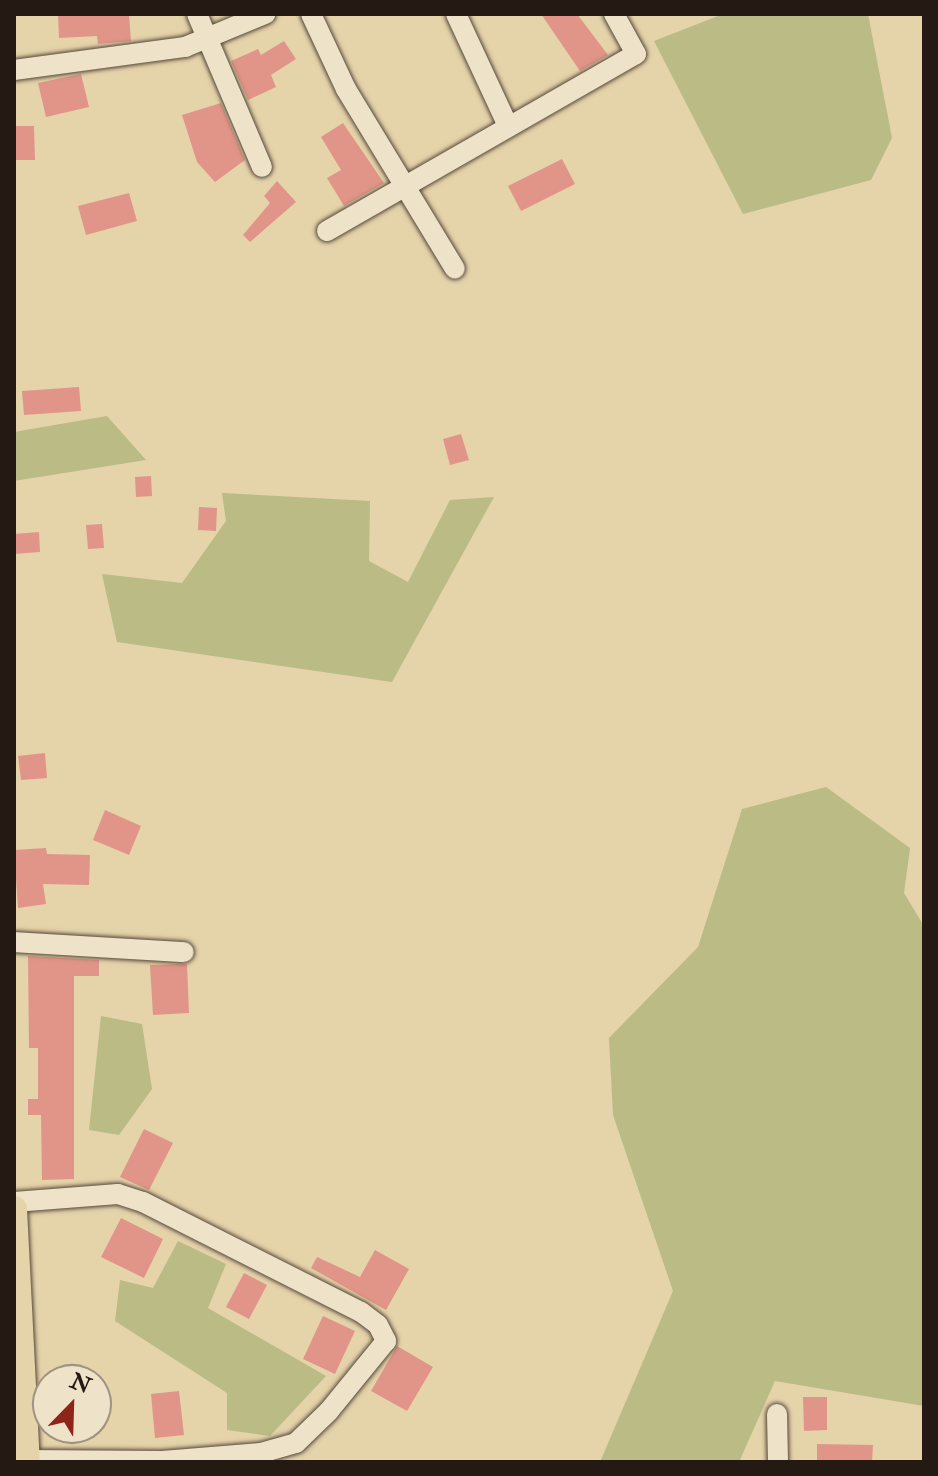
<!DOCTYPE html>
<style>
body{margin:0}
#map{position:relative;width:938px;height:1476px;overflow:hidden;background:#e5d3aa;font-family:"IM FELL Double Pica",serif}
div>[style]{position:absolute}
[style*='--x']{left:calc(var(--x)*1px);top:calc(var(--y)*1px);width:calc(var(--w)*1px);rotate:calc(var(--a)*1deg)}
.green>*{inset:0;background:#babb85}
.building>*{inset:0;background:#e19588}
.roads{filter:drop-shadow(0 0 2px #55483a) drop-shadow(0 0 2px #55483a)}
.minor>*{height:20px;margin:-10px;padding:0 10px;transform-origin:10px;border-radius:10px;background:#eee2c8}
.major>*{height:26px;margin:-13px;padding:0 13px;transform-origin:13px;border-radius:13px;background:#e5d3aa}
span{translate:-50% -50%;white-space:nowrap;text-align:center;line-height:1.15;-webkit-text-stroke:7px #eee2c8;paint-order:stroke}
.frame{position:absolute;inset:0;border:16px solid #251914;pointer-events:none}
.north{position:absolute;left:32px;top:1364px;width:80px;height:80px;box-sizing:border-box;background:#eee2c8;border:2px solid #9e9280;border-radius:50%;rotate:23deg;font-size:22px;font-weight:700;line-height:32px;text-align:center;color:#251914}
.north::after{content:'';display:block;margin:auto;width:28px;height:36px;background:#8f2418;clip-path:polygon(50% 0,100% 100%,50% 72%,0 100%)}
</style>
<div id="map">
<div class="green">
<i style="clip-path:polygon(723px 14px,868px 14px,892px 138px,871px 180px,743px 214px,654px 41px)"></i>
<i style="clip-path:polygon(107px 416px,146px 460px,14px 481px,14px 432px)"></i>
<i style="clip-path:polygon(222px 493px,370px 501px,369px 561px,408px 582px,450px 500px,494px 497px,392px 682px,117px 642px,102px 574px,182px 583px,226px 521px)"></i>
<i style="clip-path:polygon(826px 787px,910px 848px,904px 893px,924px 926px,924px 1406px,775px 1381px,739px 1462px,600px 1462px,673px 1291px,613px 1115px,609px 1038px,698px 947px,742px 809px)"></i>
<i style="clip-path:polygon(101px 1016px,142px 1024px,152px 1089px,119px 1135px,89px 1130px)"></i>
<i style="clip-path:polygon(178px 1241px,226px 1264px,208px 1308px,326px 1376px,270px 1436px,227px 1430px,227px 1393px,115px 1321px,120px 1280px,153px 1288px)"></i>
</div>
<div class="building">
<i style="clip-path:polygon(58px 14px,129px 14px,131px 41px,98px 44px,97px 36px,59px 38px)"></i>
<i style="clip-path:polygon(541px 14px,577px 14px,608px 55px,580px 71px)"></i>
<i style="clip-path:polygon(284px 41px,296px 59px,271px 75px,276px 87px,248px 100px,231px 61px,258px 49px,261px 55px)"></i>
<i style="clip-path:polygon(81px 74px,89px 107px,46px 117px,38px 83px)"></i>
<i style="clip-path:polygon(221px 103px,245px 160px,215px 182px,197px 162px,182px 115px)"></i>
<i style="clip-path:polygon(343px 123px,384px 183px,344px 206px,327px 178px,341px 170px,321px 137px)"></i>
<i style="clip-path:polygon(14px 126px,34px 126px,35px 160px,14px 160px)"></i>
<i style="clip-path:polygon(562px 159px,575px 184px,521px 211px,508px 186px)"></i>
<i style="clip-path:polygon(277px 181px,296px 202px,250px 242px,243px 235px,270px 203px,264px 196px)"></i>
<i style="clip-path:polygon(129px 193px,137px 221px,86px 235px,78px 206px)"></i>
<i style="clip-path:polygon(79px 387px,81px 411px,24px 415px,22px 391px)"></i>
<i style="clip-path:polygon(461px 434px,469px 460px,450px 465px,443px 439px)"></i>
<i style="clip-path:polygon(151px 476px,152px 496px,136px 497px,135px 477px)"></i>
<i style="clip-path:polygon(199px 507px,217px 508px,216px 531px,198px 530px)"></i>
<i style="clip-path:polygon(102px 524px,104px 548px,88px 549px,86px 525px)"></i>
<i style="clip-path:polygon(39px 532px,40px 552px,14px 554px,14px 534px)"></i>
<i style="clip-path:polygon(45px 753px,47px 778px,21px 780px,18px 756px)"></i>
<i style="clip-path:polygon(105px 810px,141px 826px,129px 855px,93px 840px)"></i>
<i style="clip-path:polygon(46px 848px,47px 854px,90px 855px,89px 885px,43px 884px,46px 904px,18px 908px,14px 850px)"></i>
<i style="clip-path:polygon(28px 956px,99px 960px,99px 976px,74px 976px,74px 1179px,42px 1180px,41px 1115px,28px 1115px,28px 1099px,38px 1099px,38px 1048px,29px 1048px)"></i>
<i style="clip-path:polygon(187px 964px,189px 1013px,153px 1015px,150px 965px)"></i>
<i style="clip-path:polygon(144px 1129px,173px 1143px,149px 1190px,120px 1177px)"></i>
<i style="clip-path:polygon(121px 1218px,163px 1239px,144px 1278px,101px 1257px)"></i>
<i style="clip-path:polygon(375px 1250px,409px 1269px,386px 1310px,311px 1268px,317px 1257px,360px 1277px)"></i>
<i style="clip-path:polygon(244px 1273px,267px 1285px,249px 1319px,226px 1307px)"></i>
<i style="clip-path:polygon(323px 1316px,355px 1331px,335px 1374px,303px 1359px)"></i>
<i style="clip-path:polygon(397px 1346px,433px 1367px,407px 1411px,371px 1391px)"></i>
<i style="clip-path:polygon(179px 1391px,184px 1435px,155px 1438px,151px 1394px)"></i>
<i style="clip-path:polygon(803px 1397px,827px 1397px,827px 1430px,804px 1431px)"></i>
<i style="clip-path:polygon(817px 1444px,873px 1445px,872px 1462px,817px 1462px)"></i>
</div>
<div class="roads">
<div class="minor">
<i style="--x:197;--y:14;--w:166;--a:67"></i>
<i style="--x:311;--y:14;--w:83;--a:65"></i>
<i style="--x:346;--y:89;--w:210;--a:58.8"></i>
<i style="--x:456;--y:14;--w:123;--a:65.1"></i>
<i style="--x:14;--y:70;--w:173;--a:-7.7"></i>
<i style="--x:185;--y:47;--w:87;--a:-22.4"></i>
<i style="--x:327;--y:231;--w:356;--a:-29.8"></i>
<i style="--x:636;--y:54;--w:46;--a:-118.8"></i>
<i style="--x:14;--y:942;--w:170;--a:3.4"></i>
<i style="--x:14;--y:1202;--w:104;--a:-4.4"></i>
<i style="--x:118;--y:1194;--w:26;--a:18"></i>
<i style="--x:143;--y:1202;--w:244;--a:26.8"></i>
<i style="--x:361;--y:1312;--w:21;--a:37"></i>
<i style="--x:378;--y:1325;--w:18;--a:63"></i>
<i style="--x:386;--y:1341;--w:90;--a:129.2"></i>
<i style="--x:329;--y:1411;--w:46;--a:135.9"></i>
<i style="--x:296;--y:1443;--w:36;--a:164"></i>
<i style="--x:261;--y:1453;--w:99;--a:175.4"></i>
<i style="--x:162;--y:1461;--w:136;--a:-179.6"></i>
<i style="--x:777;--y:1414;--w:48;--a:88.8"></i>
</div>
<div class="major">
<i style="--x:14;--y:1209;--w:253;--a:87.1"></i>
</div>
</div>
<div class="frame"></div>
<div class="north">N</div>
</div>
